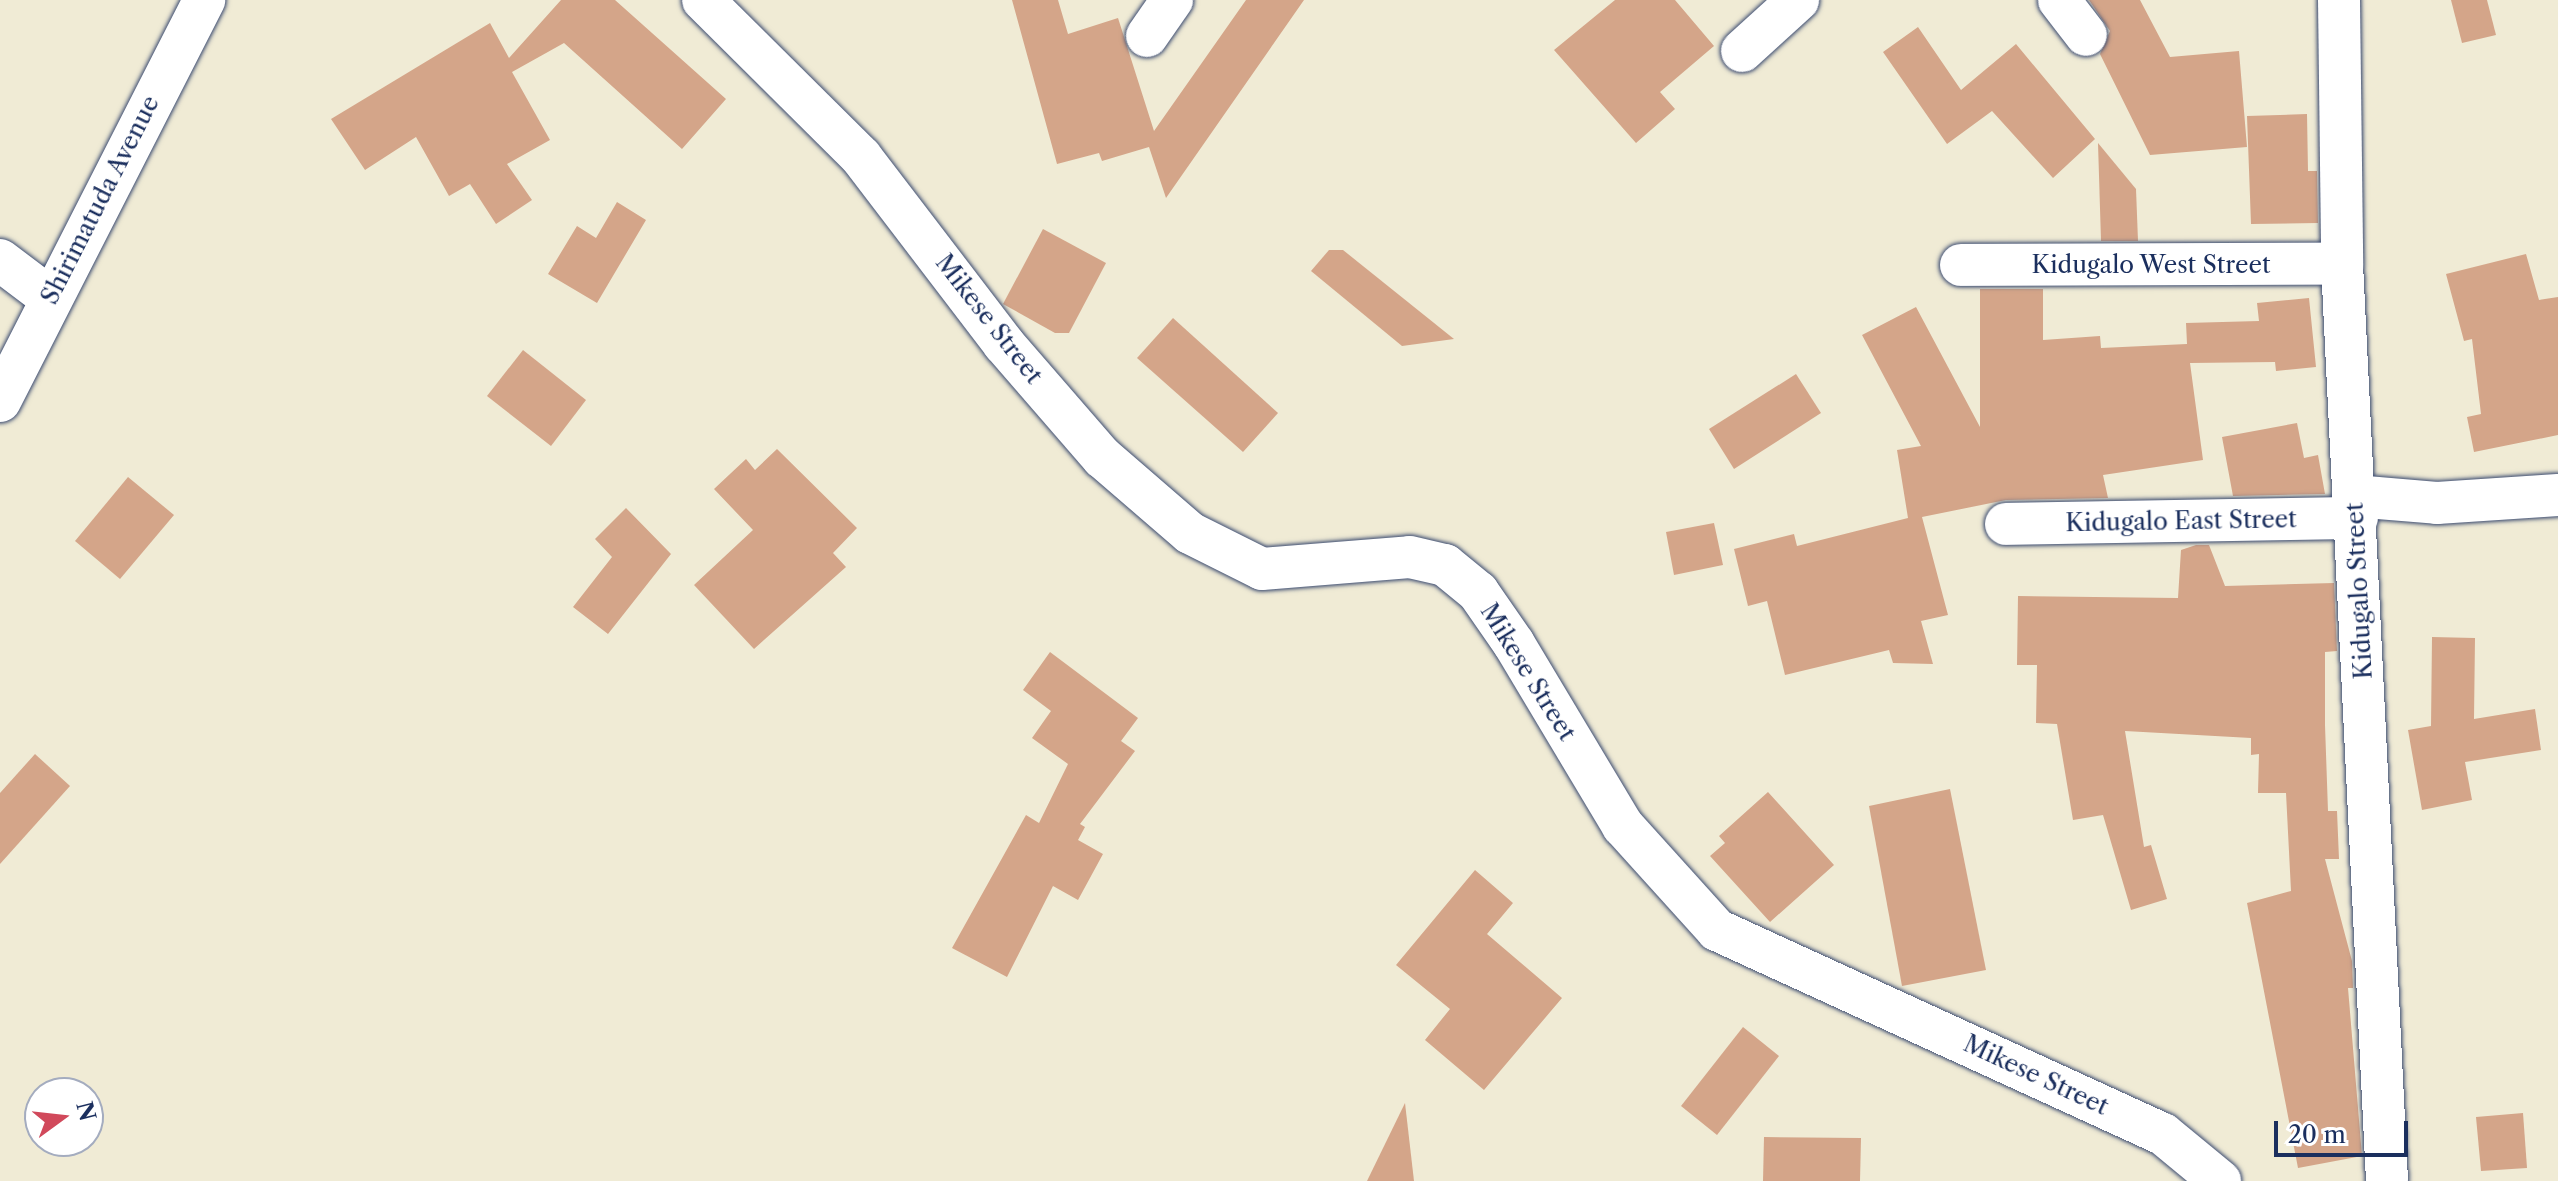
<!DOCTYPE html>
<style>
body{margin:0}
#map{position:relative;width:2558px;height:1181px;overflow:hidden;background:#f0ebd5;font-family:"Libre Caslon Text",serif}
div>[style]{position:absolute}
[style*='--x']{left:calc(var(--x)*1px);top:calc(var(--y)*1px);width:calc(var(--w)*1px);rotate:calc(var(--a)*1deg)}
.building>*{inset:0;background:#d4a589}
.roads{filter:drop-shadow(0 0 2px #3b4b70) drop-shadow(0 0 2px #3b4b70)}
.street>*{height:42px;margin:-21px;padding:0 21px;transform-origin:21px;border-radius:21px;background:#fff}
span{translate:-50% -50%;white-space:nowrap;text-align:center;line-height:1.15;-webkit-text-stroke:8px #fff;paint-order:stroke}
.street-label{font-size:24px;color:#1b2f5e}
.north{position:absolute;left:24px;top:1077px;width:80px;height:80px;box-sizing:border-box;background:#fff;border:2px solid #a4acbf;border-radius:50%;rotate:75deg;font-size:22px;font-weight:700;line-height:32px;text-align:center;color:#1b2f5e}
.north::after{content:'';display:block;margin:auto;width:28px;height:36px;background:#d1495b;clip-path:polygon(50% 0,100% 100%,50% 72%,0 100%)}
.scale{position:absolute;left:2274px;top:1121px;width:134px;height:36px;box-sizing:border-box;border:4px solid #1b2f5e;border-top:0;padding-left:10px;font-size:24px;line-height:28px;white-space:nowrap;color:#1b2f5e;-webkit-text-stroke:6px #fff;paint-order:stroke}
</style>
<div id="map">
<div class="building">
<i style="clip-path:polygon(561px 0,615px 0,726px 99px,682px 149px,564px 43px,512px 72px,550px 140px,507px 164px,532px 200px,496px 224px,470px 184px,449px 196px,416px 137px,365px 170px,331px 119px,490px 23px,509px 58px)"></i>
<i style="clip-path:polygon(1012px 0,1058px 0,1068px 34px,1118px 18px,1154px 131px,1246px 0,1304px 0,1166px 198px,1149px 147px,1102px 161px,1099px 153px,1057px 164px)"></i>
<i style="clip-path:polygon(1615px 0,1675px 0,1714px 46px,1660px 92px,1675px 109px,1636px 143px,1554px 50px)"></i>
<i style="clip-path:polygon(2089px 0,2140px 0,2170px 57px,2239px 51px,2247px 147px,2150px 155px,2100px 54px,2110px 31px)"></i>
<i style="clip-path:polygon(2451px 0,2487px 0,2496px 35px,2462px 43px)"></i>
<i style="clip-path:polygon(1918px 27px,1961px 90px,2016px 44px,2095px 139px,2053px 178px,1992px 111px,1947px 144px,1883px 52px)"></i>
<i style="clip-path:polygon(2307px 114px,2308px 171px,2317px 171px,2318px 223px,2251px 224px,2247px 116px)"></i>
<i style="clip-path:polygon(2098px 143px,2136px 189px,2138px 241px,2101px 241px)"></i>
<i style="clip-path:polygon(617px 202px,646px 220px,597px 303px,548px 274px,577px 226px,596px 238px)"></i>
<i style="clip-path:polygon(1043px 229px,1106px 263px,1069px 333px,1055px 333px,1003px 304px)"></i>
<i style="clip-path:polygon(1329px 250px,1343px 250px,1454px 339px,1402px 346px,1311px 271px)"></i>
<i style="clip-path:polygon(2526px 254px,2539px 300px,2558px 297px,2558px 435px,2474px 452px,2467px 417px,2481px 414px,2472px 339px,2464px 341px,2446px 274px)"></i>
<i style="clip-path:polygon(1980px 289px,2043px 289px,2043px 340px,2100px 336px,2101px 348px,2187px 344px,2186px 323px,2259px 321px,2257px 303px,2309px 298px,2316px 367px,2276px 371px,2275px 362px,2190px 363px,2203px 460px,2103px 475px,2108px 498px,2006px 500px,1922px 517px,1948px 615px,1921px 621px,1933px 664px,1893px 663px,1889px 650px,1785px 675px,1767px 601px,1748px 606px,1734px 549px,1794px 534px,1797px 546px,1908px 518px,1897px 450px,1921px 446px,1862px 335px,1916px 307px,1980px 427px)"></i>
<i style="clip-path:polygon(1173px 318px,1278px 413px,1243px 452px,1137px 358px)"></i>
<i style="clip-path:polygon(523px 350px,586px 400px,551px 446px,487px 396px)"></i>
<i style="clip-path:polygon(1796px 374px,1821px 413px,1734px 469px,1709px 429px)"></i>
<i style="clip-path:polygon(2297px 423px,2304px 458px,2318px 455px,2325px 494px,2233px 496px,2222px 437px)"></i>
<i style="clip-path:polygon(777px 449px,857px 528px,833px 553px,846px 567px,754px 649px,694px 585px,753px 530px,714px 489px,746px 459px,755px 470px)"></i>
<i style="clip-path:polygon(128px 477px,174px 515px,120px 579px,75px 541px)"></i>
<i style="clip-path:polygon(626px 508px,671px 554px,608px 634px,573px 607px,612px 557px,595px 539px)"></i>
<i style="clip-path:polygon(1714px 523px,1723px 565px,1674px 575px,1666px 532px)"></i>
<i style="clip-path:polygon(2196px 545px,2209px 545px,2225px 586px,2334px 583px,2337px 651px,2325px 652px,2325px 725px,2328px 811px,2337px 811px,2339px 859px,2325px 859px,2352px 961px,2353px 988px,2348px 988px,2362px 1156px,2298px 1168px,2247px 903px,2291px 891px,2286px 793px,2258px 793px,2259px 754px,2251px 755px,2251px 738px,2125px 731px,2144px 847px,2151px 845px,2167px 899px,2131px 910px,2103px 815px,2073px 820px,2057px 724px,2036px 723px,2037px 665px,2017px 665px,2018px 596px,2178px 598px,2181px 550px)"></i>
<i style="clip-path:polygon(2432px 637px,2475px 638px,2474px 719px,2535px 709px,2541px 750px,2465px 762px,2472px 800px,2422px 810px,2408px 730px,2431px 726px)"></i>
<i style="clip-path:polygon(1050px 652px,1138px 718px,1121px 741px,1135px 751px,1080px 824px,1085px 827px,1078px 840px,1103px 854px,1078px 900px,1053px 886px,1007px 977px,952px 948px,1026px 815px,1039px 823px,1068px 764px,1032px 738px,1051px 711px,1023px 690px)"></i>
<i style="clip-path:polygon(35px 754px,70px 786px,0 864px,0 793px)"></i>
<i style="clip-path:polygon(1950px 789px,1986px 970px,1902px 986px,1869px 806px)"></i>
<i style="clip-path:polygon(1768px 792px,1834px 865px,1770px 922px,1710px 856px,1725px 843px,1719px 836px)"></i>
<i style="clip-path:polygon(1475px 870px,1513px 903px,1487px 934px,1562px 998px,1484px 1090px,1425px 1040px,1450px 1009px,1396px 965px)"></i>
<i style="clip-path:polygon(1743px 1027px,1779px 1056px,1717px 1135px,1681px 1106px)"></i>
<i style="clip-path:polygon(1405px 1103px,1414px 1181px,1367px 1181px)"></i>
<i style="clip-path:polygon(2523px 1113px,2527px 1168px,2481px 1171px,2476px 1117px)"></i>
<i style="clip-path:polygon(1764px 1137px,1861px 1138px,1860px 1181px,1763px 1181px)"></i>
</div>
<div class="roads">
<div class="street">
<i style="--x:703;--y:0;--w:223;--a:44.8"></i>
<i style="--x:861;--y:157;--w:235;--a:52.6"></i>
<i style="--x:1004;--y:344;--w:150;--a:49.1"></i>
<i style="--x:1102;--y:457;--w:116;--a:40.8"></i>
<i style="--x:1190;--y:533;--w:80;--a:26.6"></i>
<i style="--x:1262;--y:569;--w:148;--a:-4.6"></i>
<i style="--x:1410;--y:557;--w:36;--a:13"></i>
<i style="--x:1445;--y:565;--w:43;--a:39.3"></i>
<i style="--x:1478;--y:592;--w:63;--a:55.3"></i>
<i style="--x:1514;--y:644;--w:212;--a:59.1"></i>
<i style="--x:1623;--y:826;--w:140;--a:47.9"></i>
<i style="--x:1717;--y:930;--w:490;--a:24.6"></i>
<i style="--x:2163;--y:1134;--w:74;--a:39.5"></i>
<i style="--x:2059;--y:0;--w:44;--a:52.4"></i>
<i style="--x:2339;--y:0;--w:264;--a:89.3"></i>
<i style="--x:2342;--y:264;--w:918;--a:87.19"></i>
<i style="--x:1147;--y:36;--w:44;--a:-55.2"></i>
<i style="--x:1742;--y:51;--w:76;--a:-42.3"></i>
<i style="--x:0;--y:260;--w:61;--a:37.1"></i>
<i style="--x:1961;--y:265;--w:381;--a:-0.2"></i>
<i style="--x:0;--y:401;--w:450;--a:-63"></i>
<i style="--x:2354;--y:496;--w:83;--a:4.8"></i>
<i style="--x:2437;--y:503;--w:121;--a:-3.8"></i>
<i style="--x:2006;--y:524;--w:351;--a:-1"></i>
</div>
</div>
<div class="street-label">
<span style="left:100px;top:200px;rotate:-63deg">Shirimatuda Avenue</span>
<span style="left:2151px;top:265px">Kidugalo West Street</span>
<span style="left:989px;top:319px;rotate:52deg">Mikese Street</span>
<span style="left:2181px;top:521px;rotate:-1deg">Kidugalo East Street</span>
<span style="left:2359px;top:591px;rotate:-93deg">Kidugalo Street</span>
<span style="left:1528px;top:672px;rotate:58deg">Mikese Street</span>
<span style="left:2036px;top:1075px;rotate:25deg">Mikese Street</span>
</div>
<div class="north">N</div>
<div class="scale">20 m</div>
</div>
